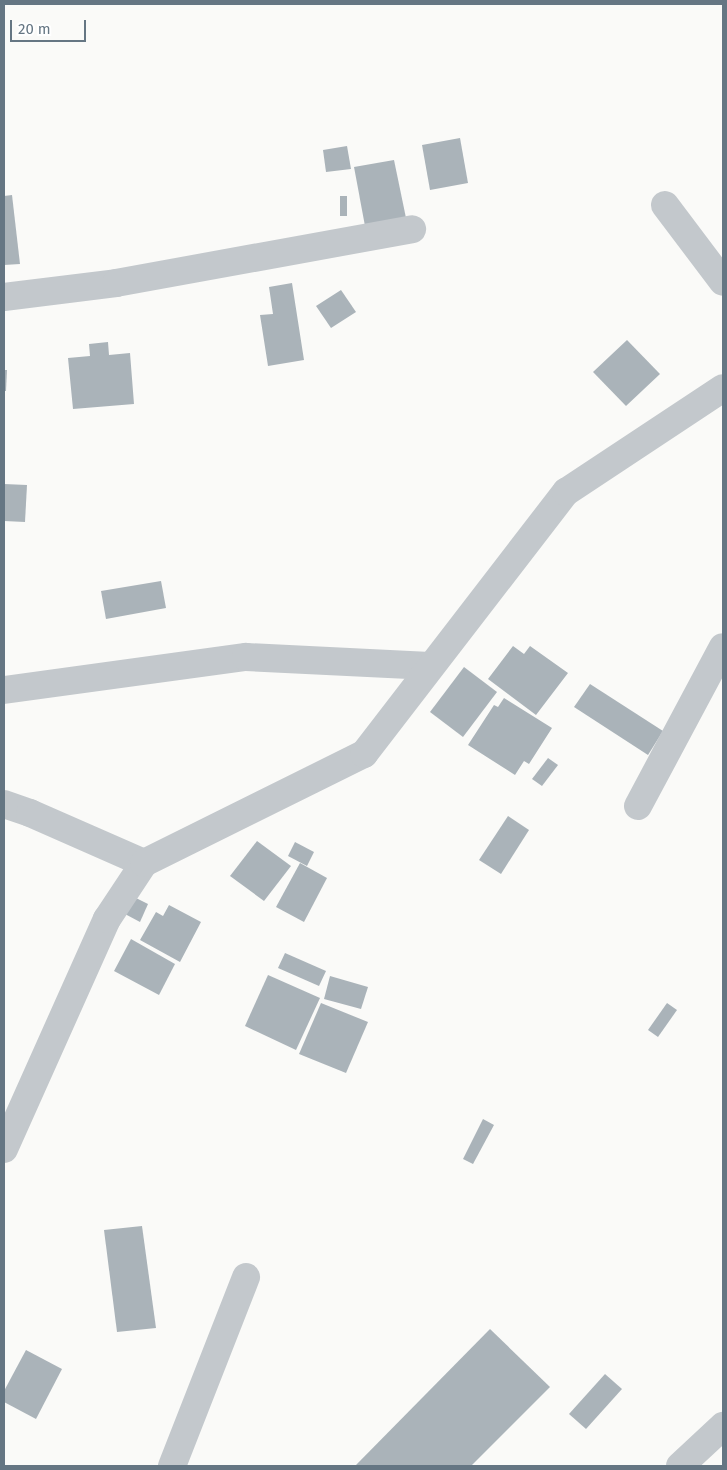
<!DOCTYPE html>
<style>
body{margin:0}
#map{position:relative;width:727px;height:1470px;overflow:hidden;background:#fafaf8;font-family:"Fira Sans",sans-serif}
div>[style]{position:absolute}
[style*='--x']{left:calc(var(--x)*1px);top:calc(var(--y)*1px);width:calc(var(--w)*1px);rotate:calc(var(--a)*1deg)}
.building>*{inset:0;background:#aab3b9}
.minor>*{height:28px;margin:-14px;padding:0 14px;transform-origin:14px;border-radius:14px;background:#c3c8cc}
span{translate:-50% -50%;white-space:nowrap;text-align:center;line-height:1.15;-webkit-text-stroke:5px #fff;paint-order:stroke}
.frame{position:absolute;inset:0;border:5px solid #657683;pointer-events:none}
.scale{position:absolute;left:10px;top:20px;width:76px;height:22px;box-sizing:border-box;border:2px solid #657683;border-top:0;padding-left:6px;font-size:15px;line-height:18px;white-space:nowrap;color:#657683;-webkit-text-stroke:4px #fff;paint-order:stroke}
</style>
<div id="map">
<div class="building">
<i style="clip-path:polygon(460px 138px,468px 183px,430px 190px,422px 145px)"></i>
<i style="clip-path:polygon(347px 146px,351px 169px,326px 172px,323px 150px)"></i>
<i style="clip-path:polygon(394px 160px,406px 218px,365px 226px,354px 167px)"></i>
<i style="clip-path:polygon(12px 195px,20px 264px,4px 265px,4px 196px)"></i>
<i style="clip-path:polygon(340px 196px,347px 196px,347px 216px,340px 216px)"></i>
<i style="clip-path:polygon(292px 283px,304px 360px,268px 366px,260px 315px,273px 314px,269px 287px)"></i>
<i style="clip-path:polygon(341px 290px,356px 312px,331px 328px,316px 306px)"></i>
<i style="clip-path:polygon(627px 340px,660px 374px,626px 406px,593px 372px)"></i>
<i style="clip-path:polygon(108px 342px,109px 355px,130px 353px,134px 404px,73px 409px,68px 358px,90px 356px,89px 344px)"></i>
<i style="clip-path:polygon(4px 370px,7px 370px,6px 391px,4px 391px)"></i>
<i style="clip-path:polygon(4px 484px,27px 485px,25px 522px,4px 521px)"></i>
<i style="clip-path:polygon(161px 581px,166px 608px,106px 619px,101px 591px)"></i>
<i style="clip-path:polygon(513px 646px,524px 654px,530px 646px,568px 673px,536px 715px,488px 679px)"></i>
<i style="clip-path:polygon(464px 667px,497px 692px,463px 737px,430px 712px)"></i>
<i style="clip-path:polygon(590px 684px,663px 731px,648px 755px,574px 707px)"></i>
<i style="clip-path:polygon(504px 698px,552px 728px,529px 764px,524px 761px,515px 775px,468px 745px,494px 705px,498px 707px)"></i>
<i style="clip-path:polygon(548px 758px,558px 765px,542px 786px,532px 779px)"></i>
<i style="clip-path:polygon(508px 816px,529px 830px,501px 874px,479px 860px)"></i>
<i style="clip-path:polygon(257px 841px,291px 866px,264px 901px,230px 876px)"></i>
<i style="clip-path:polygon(295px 842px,314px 852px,307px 866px,288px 856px)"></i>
<i style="clip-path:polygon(300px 863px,327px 878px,304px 922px,276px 907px)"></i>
<i style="clip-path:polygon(134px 897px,148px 904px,140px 922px,125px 914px)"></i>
<i style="clip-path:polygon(169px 905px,201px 922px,180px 962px,140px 940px,156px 912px,163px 916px)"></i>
<i style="clip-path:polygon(131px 939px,175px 964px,159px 995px,114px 971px)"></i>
<i style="clip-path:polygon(285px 953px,326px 971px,319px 986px,278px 968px)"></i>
<i style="clip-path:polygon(268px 975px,320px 998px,296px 1050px,245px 1026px)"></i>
<i style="clip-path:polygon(330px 976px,368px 987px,361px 1009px,324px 999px)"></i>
<i style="clip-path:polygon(321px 1003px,368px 1022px,346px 1073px,299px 1054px)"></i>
<i style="clip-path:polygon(667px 1003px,677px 1010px,658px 1037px,648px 1030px)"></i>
<i style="clip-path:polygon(483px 1119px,494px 1125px,473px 1164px,463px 1159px)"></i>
<i style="clip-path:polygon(142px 1226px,156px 1328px,117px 1332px,104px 1230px)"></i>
<i style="clip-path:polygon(490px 1329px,550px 1387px,471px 1466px,355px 1466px)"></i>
<i style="clip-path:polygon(26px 1350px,62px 1369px,36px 1419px,4px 1402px,4px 1391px)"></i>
<i style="clip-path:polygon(605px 1374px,622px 1389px,586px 1429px,569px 1414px)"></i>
</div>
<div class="minor">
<i style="--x:665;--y:205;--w:96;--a:53"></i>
<i style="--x:4;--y:297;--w:113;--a:-7.1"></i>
<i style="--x:116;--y:283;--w:301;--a:-10.3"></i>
<i style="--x:4;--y:690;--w:244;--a:-7.8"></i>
<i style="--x:246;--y:657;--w:184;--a:2.8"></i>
<i style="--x:4;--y:804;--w:28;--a:19"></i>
<i style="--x:30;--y:813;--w:124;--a:23.7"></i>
<i style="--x:638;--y:806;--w:180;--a:-61.9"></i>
<i style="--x:4;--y:1149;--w:252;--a:-65.9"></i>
<i style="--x:107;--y:919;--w:67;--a:-56.5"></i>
<i style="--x:144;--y:863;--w:246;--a:-26.4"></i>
<i style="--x:364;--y:754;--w:331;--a:-52.4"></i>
<i style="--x:566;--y:492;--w:188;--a:-33.5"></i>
<i style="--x:172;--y:1466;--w:203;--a:-68.6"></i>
<i style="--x:680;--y:1466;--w:59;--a:-42.9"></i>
</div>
<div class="frame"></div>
<div class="scale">20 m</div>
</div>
